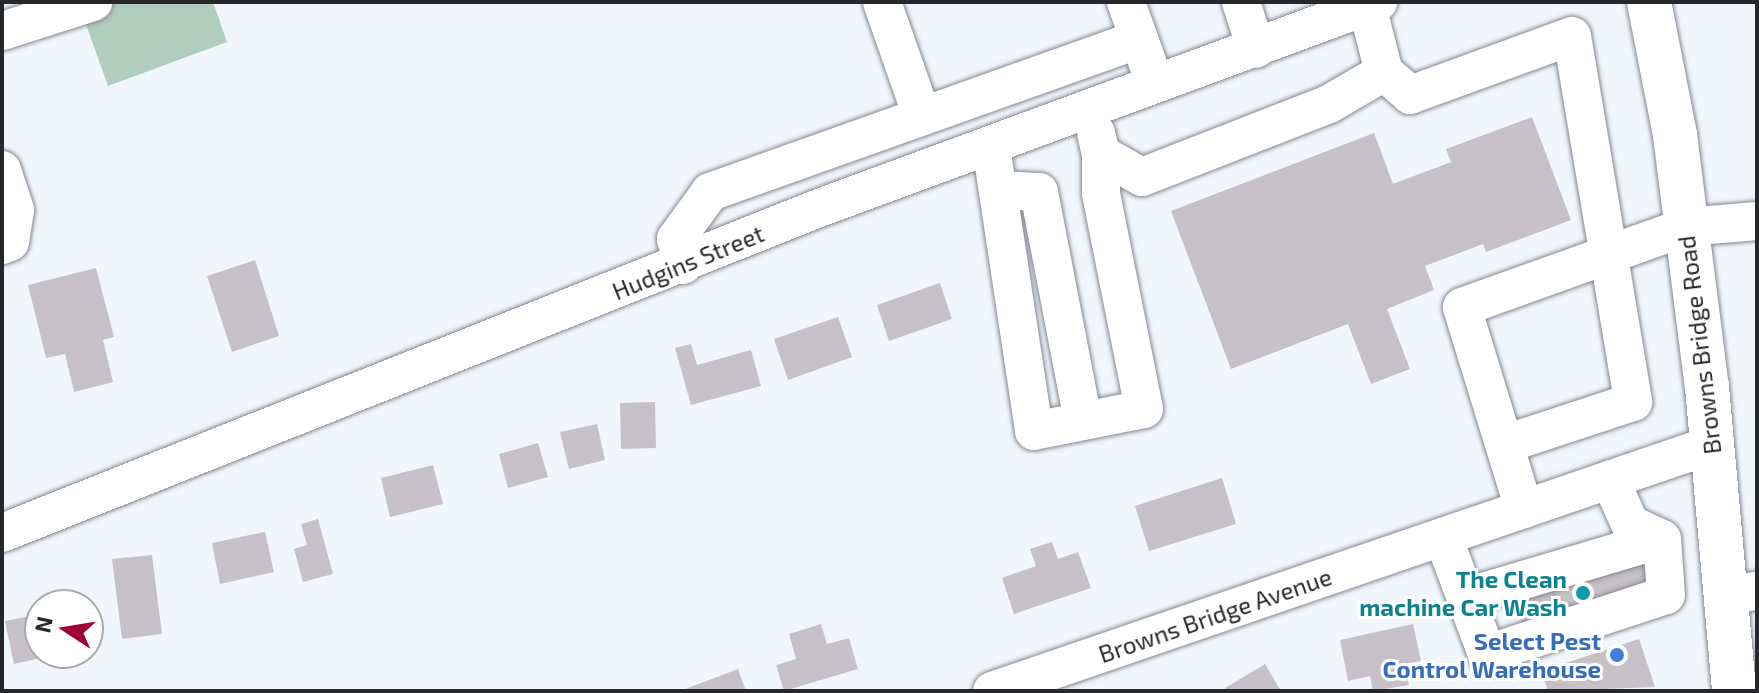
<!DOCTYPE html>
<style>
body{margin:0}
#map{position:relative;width:1759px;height:693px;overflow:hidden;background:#f1f6fd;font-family:"Exo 2",sans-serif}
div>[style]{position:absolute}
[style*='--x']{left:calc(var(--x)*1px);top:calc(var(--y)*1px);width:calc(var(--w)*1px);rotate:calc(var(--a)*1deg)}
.green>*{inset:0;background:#b0cebd}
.building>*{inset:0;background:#c6c0c7}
.roads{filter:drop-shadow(0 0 2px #84888f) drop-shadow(0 0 2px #84888f)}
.minor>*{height:38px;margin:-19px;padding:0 19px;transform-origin:19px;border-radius:19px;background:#fff}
.major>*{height:44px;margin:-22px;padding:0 22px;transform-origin:22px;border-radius:22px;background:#fff}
.dots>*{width:22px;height:22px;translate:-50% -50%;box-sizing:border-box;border:4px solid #fff;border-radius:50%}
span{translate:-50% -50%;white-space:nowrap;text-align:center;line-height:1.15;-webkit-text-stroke:6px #fff;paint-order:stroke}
.street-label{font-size:24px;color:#26272a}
.culture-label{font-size:24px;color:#0d838f;font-weight:700}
.right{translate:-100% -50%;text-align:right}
.shop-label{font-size:24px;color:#366cbe;font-weight:700}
.frame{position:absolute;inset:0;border:4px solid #26272a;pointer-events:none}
.north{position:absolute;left:24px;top:589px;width:80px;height:80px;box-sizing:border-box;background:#fff;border:2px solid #a8a9aa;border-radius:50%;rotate:282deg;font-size:22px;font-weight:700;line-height:32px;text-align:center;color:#26272a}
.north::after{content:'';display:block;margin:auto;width:28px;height:36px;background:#a10037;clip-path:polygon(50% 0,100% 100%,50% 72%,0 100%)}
</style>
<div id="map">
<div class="green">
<i style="clip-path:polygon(78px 2px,213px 2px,227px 42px,108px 86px)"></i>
</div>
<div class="building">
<i style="clip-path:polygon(1532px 117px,1571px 220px,1486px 252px,1483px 244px,1425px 266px,1434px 290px,1387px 309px,1410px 369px,1371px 384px,1348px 324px,1231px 369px,1171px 211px,1374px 133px,1393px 184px,1451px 162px,1446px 149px)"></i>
<i style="clip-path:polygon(255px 260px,279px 336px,232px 352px,207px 276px)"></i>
<i style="clip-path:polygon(96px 268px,114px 337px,103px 340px,113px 382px,74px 392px,65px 354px,46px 358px,28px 285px)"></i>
<i style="clip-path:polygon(940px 283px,952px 319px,889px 341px,877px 305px)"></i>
<i style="clip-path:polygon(838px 317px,852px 357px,788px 380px,774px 339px)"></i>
<i style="clip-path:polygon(691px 344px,697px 365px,751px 350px,761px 386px,691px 405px,675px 348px)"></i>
<i style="clip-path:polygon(655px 402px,656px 448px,621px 449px,620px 403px)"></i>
<i style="clip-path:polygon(597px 424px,605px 460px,569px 469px,560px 432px)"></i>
<i style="clip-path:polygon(538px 443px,548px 477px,508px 488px,499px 454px)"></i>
<i style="clip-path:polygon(433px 465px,443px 504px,390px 517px,381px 478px)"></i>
<i style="clip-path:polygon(1222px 478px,1236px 524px,1149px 551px,1135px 506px)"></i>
<i style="clip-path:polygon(318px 519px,333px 574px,303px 582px,294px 549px,307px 545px,301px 524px)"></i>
<i style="clip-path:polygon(265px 532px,274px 572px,220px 584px,212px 543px)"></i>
<i style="clip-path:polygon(1052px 542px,1058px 559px,1078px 552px,1091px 588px,1014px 614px,1002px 578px,1036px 566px,1030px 549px)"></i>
<i style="clip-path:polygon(152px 555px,162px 634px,122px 639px,112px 559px)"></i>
<i style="clip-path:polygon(1642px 558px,1652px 589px,1523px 628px,1514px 597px)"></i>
<i style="clip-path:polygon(40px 614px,40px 653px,58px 654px,14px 664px,5px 621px)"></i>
<i style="clip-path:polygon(88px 621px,95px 646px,88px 648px)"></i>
<i style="clip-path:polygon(821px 624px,827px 644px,849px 638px,858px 669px,784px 691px,776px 665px,796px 659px,789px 634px)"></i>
<i style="clip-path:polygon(1413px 624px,1421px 661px,1404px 664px,1409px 685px,1373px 691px,1370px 676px,1348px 681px,1340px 640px)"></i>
<i style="clip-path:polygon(1639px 639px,1655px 687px,1548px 691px,1541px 671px)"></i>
<i style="clip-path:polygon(1265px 664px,1281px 691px,1227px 691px,1225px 688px)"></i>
<i style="clip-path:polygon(738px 669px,746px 691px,680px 691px)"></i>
</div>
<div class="roads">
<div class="minor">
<i style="--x:882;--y:2;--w:121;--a:70.7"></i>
<i style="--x:1126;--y:2;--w:66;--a:70.5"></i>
<i style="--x:1241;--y:2;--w:49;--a:72.3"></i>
<i style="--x:1367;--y:6;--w:68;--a:75.6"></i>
<i style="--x:1384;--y:72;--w:35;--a:41"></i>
<i style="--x:1410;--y:95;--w:172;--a:-20"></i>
<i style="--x:1572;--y:36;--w:371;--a:80.5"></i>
<i style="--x:1633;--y:402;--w:135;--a:161.8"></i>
<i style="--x:2;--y:31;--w:96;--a:-17.7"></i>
<i style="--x:1096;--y:133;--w:22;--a:77"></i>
<i style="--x:1101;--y:154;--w:47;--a:29.3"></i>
<i style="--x:1142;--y:177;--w:201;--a:-21.3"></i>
<i style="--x:1329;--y:104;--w:64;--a:-30.2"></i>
<i style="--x:991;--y:146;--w:288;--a:81.4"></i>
<i style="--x:1034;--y:431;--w:112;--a:-11.3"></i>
<i style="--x:1144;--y:409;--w:220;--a:-101.3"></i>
<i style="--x:1101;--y:193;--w:39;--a:-90"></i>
<i style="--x:2;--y:170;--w:42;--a:72"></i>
<i style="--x:15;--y:210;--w:32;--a:99"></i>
<i style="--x:10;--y:242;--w:9;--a:159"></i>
<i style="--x:999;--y:190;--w:40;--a:2.9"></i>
<i style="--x:1039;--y:192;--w:233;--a:79.1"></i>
<i style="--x:683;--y:265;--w:27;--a:-105"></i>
<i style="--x:676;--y:239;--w:58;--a:-54.1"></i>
<i style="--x:710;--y:192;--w:455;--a:-19.6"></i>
<i style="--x:1524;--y:509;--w:211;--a:-107.1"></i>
<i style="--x:1462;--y:307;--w:237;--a:-19.7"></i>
<i style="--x:1685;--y:227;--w:72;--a:-4.8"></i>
<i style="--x:2;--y:533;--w:879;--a:-21.69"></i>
<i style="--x:819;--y:208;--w:596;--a:-20.23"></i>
<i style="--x:1443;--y:537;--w:125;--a:69.4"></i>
<i style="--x:1487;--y:654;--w:188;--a:-18.2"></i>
<i style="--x:1666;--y:595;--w:56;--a:-94.1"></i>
<i style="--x:1662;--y:539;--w:35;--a:-155"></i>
<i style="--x:1630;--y:524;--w:49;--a:-114"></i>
<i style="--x:1724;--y:596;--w:33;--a:-9"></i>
<i style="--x:1466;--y:597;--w:204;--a:-16.5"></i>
<i style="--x:992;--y:691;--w:760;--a:-18.89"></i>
</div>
<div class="major">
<i style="--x:1649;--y:2;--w:136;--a:78.9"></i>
<i style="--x:1675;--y:135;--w:254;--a:82.8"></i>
<i style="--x:1707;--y:387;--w:305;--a:84.9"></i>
</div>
</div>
<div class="dots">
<i style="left:1583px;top:593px;background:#0f9aa8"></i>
<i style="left:1617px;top:655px;background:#3f7fe0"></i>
</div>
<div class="street-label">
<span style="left:688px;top:262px;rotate:-22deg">Hudgins Street</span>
<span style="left:1699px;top:345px;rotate:-97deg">Browns Bridge Road</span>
<span style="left:1215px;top:615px;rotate:-19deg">Browns Bridge Avenue</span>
</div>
<div class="culture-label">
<span class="right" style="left:1567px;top:593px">The Clean<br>machine Car Wash</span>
</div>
<div class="shop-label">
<span class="right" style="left:1601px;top:655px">Select Pest<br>Control Warehouse</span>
</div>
<div class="frame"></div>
<div class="north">N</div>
</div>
